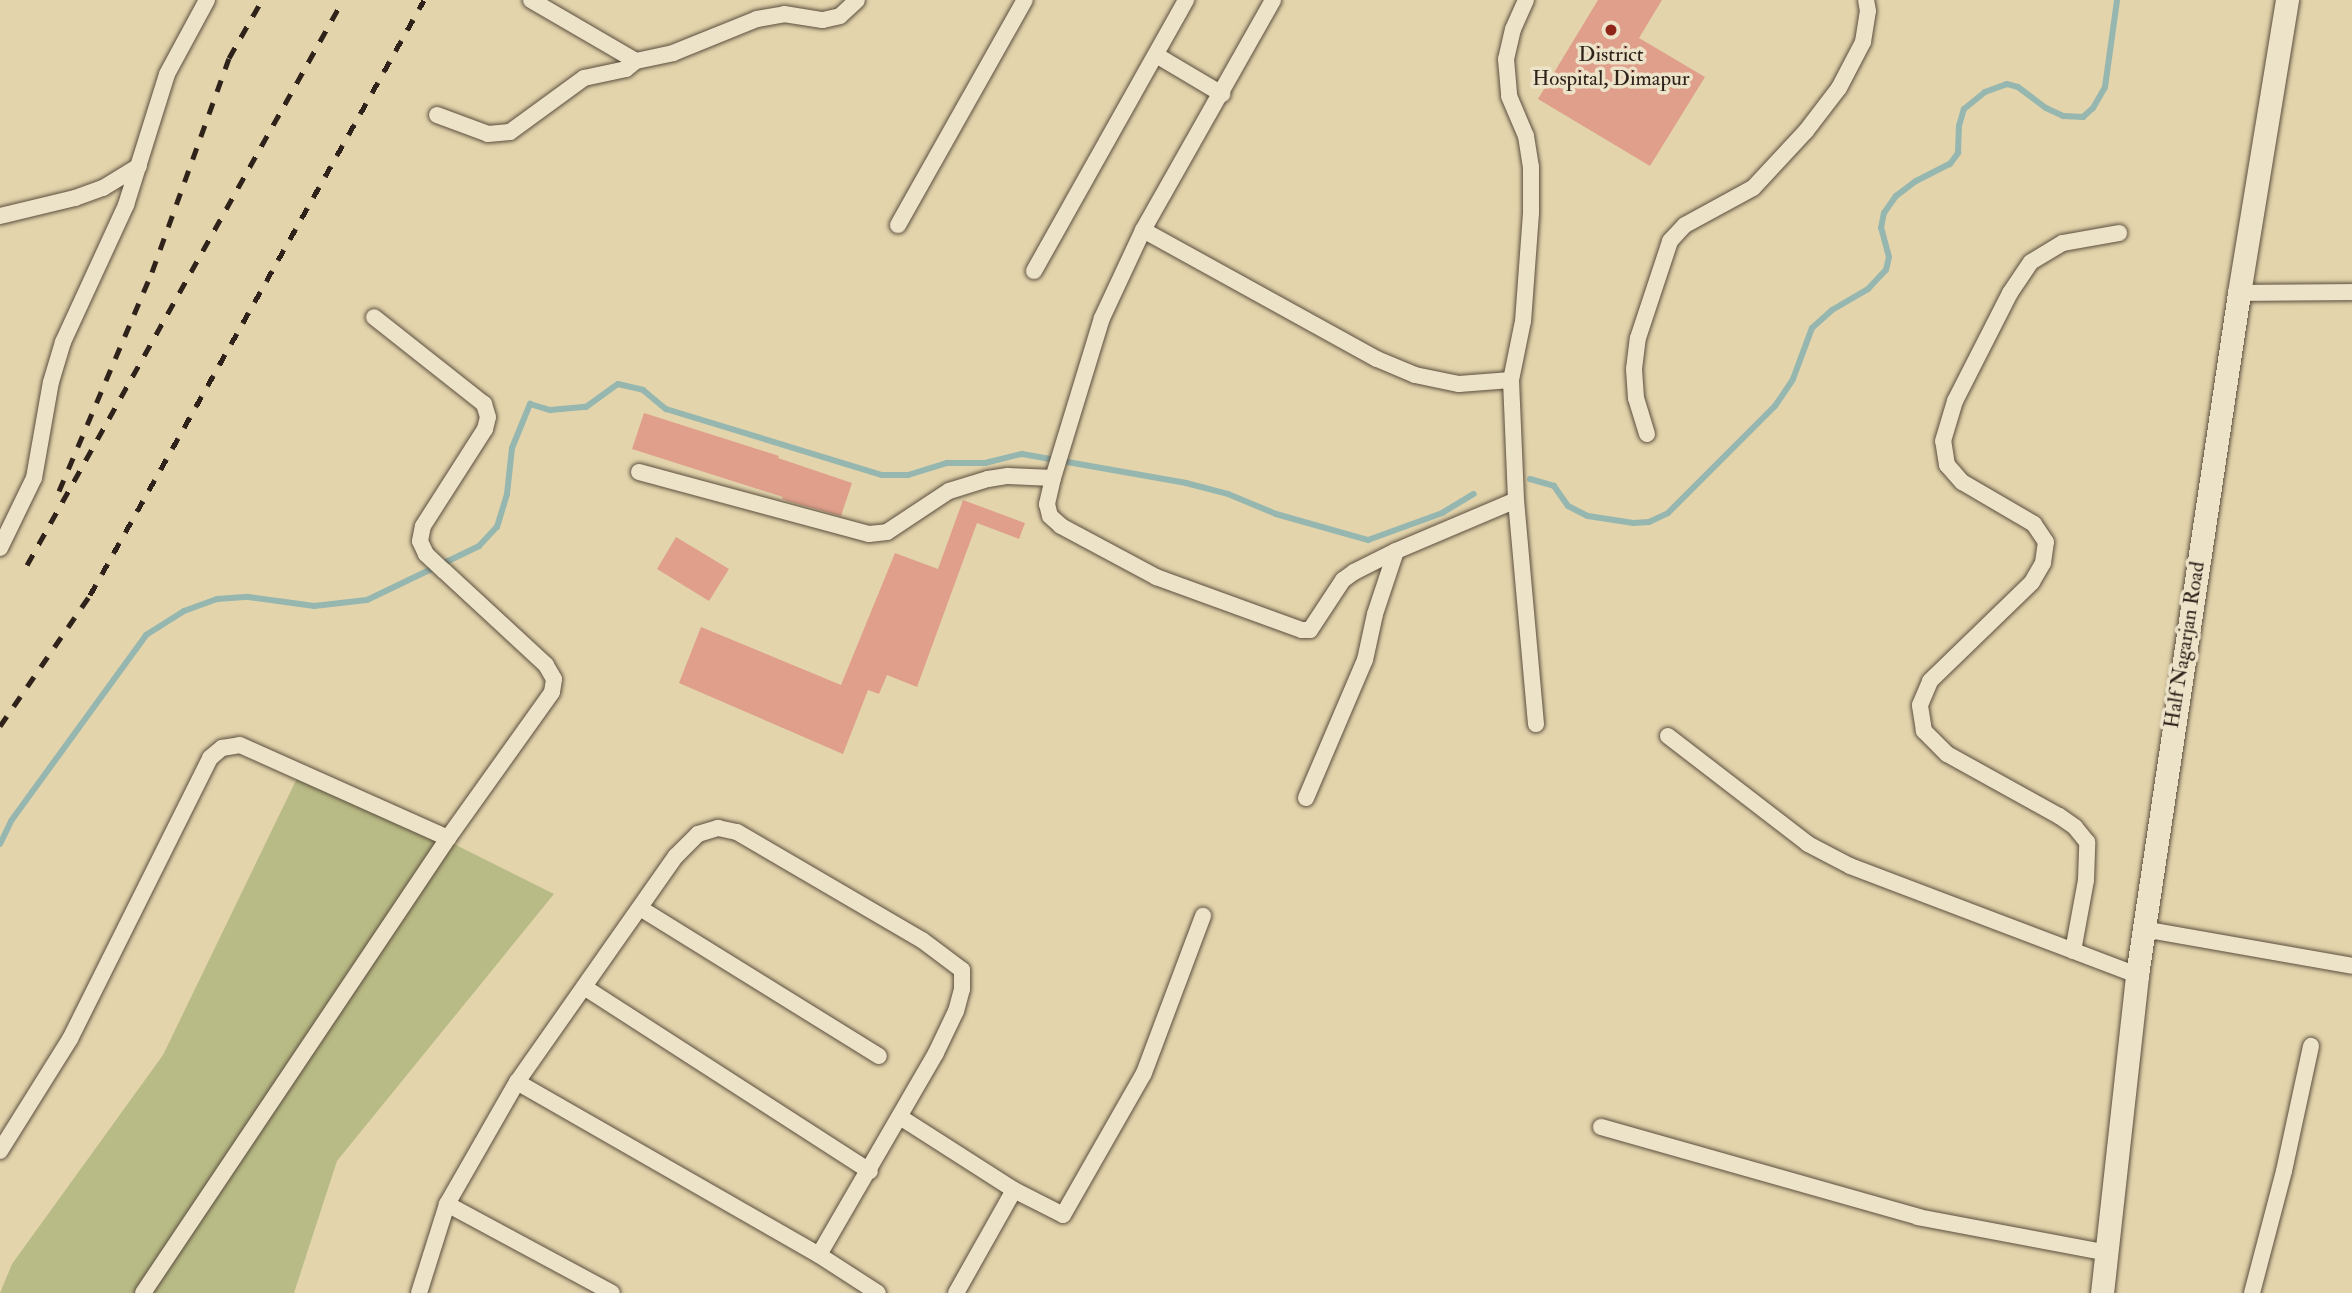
<!DOCTYPE html>
<style>
body{margin:0}
#map{position:relative;width:2352px;height:1293px;overflow:hidden;background:#e3d4ac;font-family:"IM FELL Double Pica",serif}
div>[style]{position:absolute}
[style*='--x']{left:calc(var(--x)*1px);top:calc(var(--y)*1px);width:calc(var(--w)*1px);rotate:calc(var(--a)*1deg)}
.green>*{inset:0;background:#b9bb86}
.stream>*{height:6px;margin:-3px;padding:0 3px;transform-origin:3px;border-radius:3px;background:#96b7b0}
.building>*{inset:0;background:#df9f8b}
.roads{filter:drop-shadow(0 0 2px #5b4e3e) drop-shadow(0 0 2px #5b4e3e)}
.minor>*{height:16px;margin:-8px;padding:0 8px;transform-origin:8px;border-radius:8px;background:#ede3c9}
.secondary>*{height:23px;margin:-11.5px;padding:0 11.5px;transform-origin:11.5px;border-radius:11.5px;background:#ede3c9}
.rail>*{height:5px;margin-top:-2.5px;transform-origin:0;background:repeating-linear-gradient(90deg,#2e221a 0 12px,transparent 0 24px)}
.dots>*{width:19px;height:19px;translate:-50% -50%;box-sizing:border-box;border:4px solid #ede3c9;border-radius:50%}
span{translate:-50% -50%;white-space:nowrap;text-align:center;line-height:1.15;-webkit-text-stroke:7px #ede3c9;paint-order:stroke}
.poi-label{font-size:21px;color:#2e221a}
.street-label{font-size:21px;color:#2e221a}
</style>
<div id="map">
<div class="green">
<i style="clip-path:polygon(302px 768px,554px 894px,337px 1161px,294px 1293px,0 1293px,12px 1264px,163px 1055px)"></i>
</div>
<div class="stream">
<i style="--x:1530;--y:479;--w:25;--a:16"></i>
<i style="--x:1554;--y:486;--w:24;--a:55"></i>
<i style="--x:1568;--y:506;--w:22;--a:27"></i>
<i style="--x:1588;--y:516;--w:46;--a:8.8"></i>
<i style="--x:1633;--y:523;--w:16;--a:-4"></i>
<i style="--x:1649;--y:522;--w:21;--a:-25"></i>
<i style="--x:1668;--y:513;--w:151;--a:-45"></i>
<i style="--x:1775;--y:406;--w:32;--a:-56"></i>
<i style="--x:1793;--y:379;--w:54;--a:-69.6"></i>
<i style="--x:1812;--y:328;--w:27;--a:-42"></i>
<i style="--x:1832;--y:310;--w:42;--a:-30.3"></i>
<i style="--x:1868;--y:289;--w:26;--a:-47"></i>
<i style="--x:1886;--y:270;--w:13;--a:-77"></i>
<i style="--x:1889;--y:257;--w:30;--a:-105"></i>
<i style="--x:1881;--y:228;--w:15;--a:-79"></i>
<i style="--x:1884;--y:213;--w:21;--a:-55"></i>
<i style="--x:1896;--y:196;--w:25;--a:-37"></i>
<i style="--x:1916;--y:181;--w:38;--a:-27"></i>
<i style="--x:1950;--y:164;--w:14;--a:-54"></i>
<i style="--x:1958;--y:153;--w:27;--a:-88"></i>
<i style="--x:1959;--y:126;--w:18;--a:-74"></i>
<i style="--x:1964;--y:109;--w:27;--a:-39"></i>
<i style="--x:1985;--y:92;--w:23;--a:-20"></i>
<i style="--x:2007;--y:84;--w:11;--a:15"></i>
<i style="--x:2018;--y:87;--w:35;--a:37"></i>
<i style="--x:2046;--y:108;--w:19;--a:25"></i>
<i style="--x:2063;--y:116;--w:20;--a:3"></i>
<i style="--x:2083;--y:117;--w:13;--a:-42"></i>
<i style="--x:2093;--y:108;--w:24;--a:-60"></i>
<i style="--x:2105;--y:87;--w:88;--a:-82.1"></i>
<i style="--x:0;--y:844;--w:25;--a:-64"></i>
<i style="--x:11;--y:821;--w:230;--a:-54"></i>
<i style="--x:146;--y:635;--w:45;--a:-32.3"></i>
<i style="--x:184;--y:611;--w:35;--a:-20"></i>
<i style="--x:217;--y:599;--w:31;--a:-4"></i>
<i style="--x:248;--y:597;--w:67;--a:7.8"></i>
<i style="--x:314;--y:606;--w:53;--a:-6.5"></i>
<i style="--x:367;--y:600;--w:124;--a:-25.7"></i>
<i style="--x:479;--y:546;--w:26;--a:-47"></i>
<i style="--x:497;--y:527;--w:34;--a:-73"></i>
<i style="--x:507;--y:494;--w:46;--a:-83.8"></i>
<i style="--x:512;--y:448;--w:48;--a:-67.8"></i>
<i style="--x:530;--y:404;--w:21;--a:17"></i>
<i style="--x:550;--y:410;--w:36;--a:-5"></i>
<i style="--x:586;--y:407;--w:39;--a:-36"></i>
<i style="--x:618;--y:384;--w:26;--a:13"></i>
<i style="--x:643;--y:390;--w:30;--a:40"></i>
<i style="--x:666;--y:409;--w:226;--a:17"></i>
<i style="--x:882;--y:475;--w:26;--a:0"></i>
<i style="--x:908;--y:475;--w:41;--a:-17.1"></i>
<i style="--x:947;--y:463;--w:38;--a:0"></i>
<i style="--x:985;--y:463;--w:38;--a:-14"></i>
<i style="--x:1022;--y:454;--w:167;--a:10"></i>
<i style="--x:1186;--y:483;--w:43;--a:14.7"></i>
<i style="--x:1228;--y:494;--w:52;--a:22.6"></i>
<i style="--x:1276;--y:514;--w:96;--a:15.8"></i>
<i style="--x:1368;--y:540;--w:79;--a:-20"></i>
<i style="--x:1442;--y:513;--w:37;--a:-31"></i>
</div>
<div class="building">
<i style="clip-path:polygon(1598px 0,1662px 0,1639px 38px,1705px 77px,1650px 166px,1538px 99px)"></i>
<i style="clip-path:polygon(644px 413px,779px 456px,778px 458px,852px 483px,841px 516px,787px 501px,782px 499px,783px 497px,632px 449px)"></i>
<i style="clip-path:polygon(963px 500px,1025px 523px,1019px 539px,977px 523px,917px 687px,887px 675px,879px 694px,868px 690px,843px 754px,679px 683px,701px 627px,841px 685px,895px 553px,938px 569px)"></i>
<i style="clip-path:polygon(676px 537px,729px 569px,709px 601px,657px 569px)"></i>
</div>
<div class="roads">
<div class="minor">
<i style="--x:531;--y:0;--w:121;--a:30.2"></i>
<i style="--x:1526;--y:0;--w:32;--a:114"></i>
<i style="--x:1513;--y:29;--w:31;--a:103"></i>
<i style="--x:1506;--y:59;--w:37;--a:85"></i>
<i style="--x:1509;--y:96;--w:43;--a:67"></i>
<i style="--x:1526;--y:136;--w:31;--a:81"></i>
<i style="--x:1531;--y:167;--w:46;--a:90"></i>
<i style="--x:1531;--y:213;--w:108;--a:94.2"></i>
<i style="--x:1523;--y:321;--w:60;--a:101.5"></i>
<i style="--x:1511;--y:380;--w:120;--a:87.6"></i>
<i style="--x:1516;--y:500;--w:225;--a:84.9"></i>
<i style="--x:1156;--y:55;--w:77;--a:30.6"></i>
<i style="--x:437;--y:115;--w:54;--a:20.4"></i>
<i style="--x:488;--y:134;--w:22;--a:-5"></i>
<i style="--x:510;--y:132;--w:92;--a:-36.1"></i>
<i style="--x:584;--y:78;--w:43;--a:-12.1"></i>
<i style="--x:626;--y:69;--w:13;--a:-39"></i>
<i style="--x:636;--y:61;--w:38;--a:-12"></i>
<i style="--x:673;--y:53;--w:91;--a:-22"></i>
<i style="--x:757;--y:19;--w:27;--a:-10"></i>
<i style="--x:784;--y:14;--w:39;--a:9"></i>
<i style="--x:823;--y:20;--w:17;--a:-13"></i>
<i style="--x:840;--y:16;--w:23;--a:-43"></i>
<i style="--x:0;--y:216;--w:77;--a:-13.5"></i>
<i style="--x:75;--y:198;--w:30;--a:-20"></i>
<i style="--x:103;--y:188;--w:42;--a:-31.4"></i>
<i style="--x:898;--y:225;--w:258;--a:-60.6"></i>
<i style="--x:1143;--y:230;--w:267;--a:28.9"></i>
<i style="--x:1377;--y:359;--w:41;--a:22.8"></i>
<i style="--x:1415;--y:375;--w:45;--a:11.6"></i>
<i style="--x:1459;--y:384;--w:52;--a:-4.4"></i>
<i style="--x:1034;--y:271;--w:311;--a:-60.7"></i>
<i style="--x:2239;--y:293;--w:113;--a:-0.5"></i>
<i style="--x:1647;--y:434;--w:38;--a:-107"></i>
<i style="--x:1636;--y:398;--w:29;--a:-94"></i>
<i style="--x:1634;--y:369;--w:31;--a:-83"></i>
<i style="--x:1638;--y:338;--w:102;--a:-71.7"></i>
<i style="--x:1670;--y:241;--w:22;--a:-47"></i>
<i style="--x:1685;--y:225;--w:77;--a:-28.6"></i>
<i style="--x:1753;--y:188;--w:78;--a:-47.1"></i>
<i style="--x:1806;--y:131;--w:54;--a:-52.5"></i>
<i style="--x:1839;--y:88;--w:52;--a:-62.4"></i>
<i style="--x:1863;--y:42;--w:31;--a:-81"></i>
<i style="--x:1868;--y:11;--w:11;--a:-100"></i>
<i style="--x:639;--y:472;--w:238;--a:15.1"></i>
<i style="--x:869;--y:534;--w:18;--a:-6"></i>
<i style="--x:887;--y:532;--w:74;--a:-33.5"></i>
<i style="--x:949;--y:491;--w:41;--a:-17.1"></i>
<i style="--x:988;--y:479;--w:20;--a:-9"></i>
<i style="--x:1008;--y:476;--w:45;--a:2.5"></i>
<i style="--x:1053;--y:478;--w:167;--a:-73"></i>
<i style="--x:1102;--y:318;--w:97;--a:-65"></i>
<i style="--x:1143;--y:230;--w:264;--a:-60.5"></i>
<i style="--x:1053;--y:478;--w:27;--a:103"></i>
<i style="--x:1047;--y:504;--w:12;--a:76"></i>
<i style="--x:1050;--y:516;--w:15;--a:42"></i>
<i style="--x:1061;--y:526;--w:108;--a:28.2"></i>
<i style="--x:1156;--y:577;--w:155;--a:20"></i>
<i style="--x:1302;--y:630;--w:8;--a:0"></i>
<i style="--x:1310;--y:630;--w:60;--a:-56.6"></i>
<i style="--x:1343;--y:580;--w:14;--a:-36"></i>
<i style="--x:1354;--y:572;--w:47;--a:-26.6"></i>
<i style="--x:1396;--y:551;--w:130;--a:-23"></i>
<i style="--x:0;--y:548;--w:78;--a:-64.1"></i>
<i style="--x:34;--y:478;--w:97;--a:-80"></i>
<i style="--x:51;--y:382;--w:42;--a:-73.3"></i>
<i style="--x:63;--y:342;--w:151;--a:-65.3"></i>
<i style="--x:126;--y:205;--w:137;--a:-72.6"></i>
<i style="--x:167;--y:74;--w:84;--a:-61.6"></i>
<i style="--x:1668;--y:736;--w:177;--a:37.6"></i>
<i style="--x:1808;--y:844;--w:47;--a:27.6"></i>
<i style="--x:1850;--y:866;--w:307;--a:20.8"></i>
<i style="--x:1306;--y:798;--w:150;--a:-66.9"></i>
<i style="--x:1365;--y:660;--w:47;--a:-77.7"></i>
<i style="--x:1375;--y:614;--w:66;--a:-71.6"></i>
<i style="--x:640;--y:908;--w:281;--a:31.8"></i>
<i style="--x:2143;--y:929;--w:212;--a:10"></i>
<i style="--x:2073;--y:951;--w:72;--a:-79.6"></i>
<i style="--x:2086;--y:880;--w:38;--a:-88"></i>
<i style="--x:2087;--y:842;--w:19;--a:-129"></i>
<i style="--x:2075;--y:827;--w:19;--a:-145"></i>
<i style="--x:2059;--y:816;--w:128;--a:-151"></i>
<i style="--x:1947;--y:754;--w:33;--a:-135"></i>
<i style="--x:1924;--y:731;--w:26;--a:-99"></i>
<i style="--x:1920;--y:705;--w:26;--a:-67"></i>
<i style="--x:1930;--y:681;--w:142;--a:-44.1"></i>
<i style="--x:2032;--y:582;--w:22;--a:-60"></i>
<i style="--x:2043;--y:563;--w:21;--a:-82"></i>
<i style="--x:2046;--y:542;--w:22;--a:-124"></i>
<i style="--x:2034;--y:524;--w:83;--a:-149.7"></i>
<i style="--x:1962;--y:482;--w:23;--a:-131"></i>
<i style="--x:1947;--y:465;--w:24;--a:-99"></i>
<i style="--x:1943;--y:441;--w:42;--a:-73.3"></i>
<i style="--x:1955;--y:401;--w:121;--a:-63"></i>
<i style="--x:2010;--y:293;--w:37;--a:-56"></i>
<i style="--x:2031;--y:262;--w:37;--a:-31"></i>
<i style="--x:2063;--y:243;--w:57;--a:-10.1"></i>
<i style="--x:584;--y:987;--w:340;--a:32.8"></i>
<i style="--x:517;--y:1082;--w:348;--a:29.8"></i>
<i style="--x:900;--y:1117;--w:135;--a:32.6"></i>
<i style="--x:1014;--y:1190;--w:55;--a:27"></i>
<i style="--x:1063;--y:1215;--w:163;--a:-60.3"></i>
<i style="--x:1144;--y:1073;--w:168;--a:-69.4"></i>
<i style="--x:1601;--y:1127;--w:330;--a:15.8"></i>
<i style="--x:1918;--y:1217;--w:193;--a:10.7"></i>
<i style="--x:0;--y:1151;--w:132;--a:-58"></i>
<i style="--x:70;--y:1039;--w:314;--a:-63.5"></i>
<i style="--x:210;--y:758;--w:16;--a:-40"></i>
<i style="--x:222;--y:748;--w:18;--a:-9"></i>
<i style="--x:240;--y:745;--w:228;--a:24.1"></i>
<i style="--x:447;--y:1204;--w:187;--a:28.3"></i>
<i style="--x:143;--y:1293;--w:548;--a:-56.16"></i>
<i style="--x:448;--y:838;--w:179;--a:-54.5"></i>
<i style="--x:552;--y:692;--w:13;--a:-81"></i>
<i style="--x:554;--y:679;--w:16;--a:-120"></i>
<i style="--x:546;--y:665;--w:139;--a:-137.3"></i>
<i style="--x:444;--y:571;--w:25;--a:-137"></i>
<i style="--x:426;--y:554;--w:14;--a:-115"></i>
<i style="--x:420;--y:541;--w:15;--a:-79"></i>
<i style="--x:423;--y:526;--w:115;--a:-57.4"></i>
<i style="--x:485;--y:429;--w:12;--a:-76"></i>
<i style="--x:488;--y:417;--w:14;--a:-107"></i>
<i style="--x:484;--y:404;--w:140;--a:-141.7"></i>
<i style="--x:419;--y:1293;--w:93;--a:-72.5"></i>
<i style="--x:447;--y:1204;--w:141;--a:-60.2"></i>
<i style="--x:517;--y:1082;--w:276;--a:-54.9"></i>
<i style="--x:676;--y:856;--w:31;--a:-45"></i>
<i style="--x:698;--y:834;--w:21;--a:-17"></i>
<i style="--x:718;--y:828;--w:19;--a:12"></i>
<i style="--x:737;--y:832;--w:214;--a:30.3"></i>
<i style="--x:922;--y:940;--w:50;--a:36.9"></i>
<i style="--x:962;--y:970;--w:19;--a:90"></i>
<i style="--x:962;--y:989;--w:23;--a:105"></i>
<i style="--x:956;--y:1011;--w:47;--a:115.5"></i>
<i style="--x:936;--y:1053;--w:233;--a:120.1"></i>
<i style="--x:819;--y:1255;--w:70;--a:32.8"></i>
<i style="--x:956;--y:1293;--w:118;--a:-60.6"></i>
<i style="--x:2252;--y:1293;--w:126;--a:-75.3"></i>
<i style="--x:2284;--y:1171;--w:128;--a:-77.8"></i>
</div>
<div class="secondary">
<i style="--x:2102;--y:1293;--w:320;--a:-83.7"></i>
<i style="--x:2137;--y:975;--w:690;--a:-81.49"></i>
<i style="--x:2239;--y:293;--w:297;--a:-80.7"></i>
</div>
</div>
<div class="rail">
<i style="--x:59;--y:491;--w:238;--a:-67"></i>
<i style="--x:152;--y:272;--w:227;--a:-70.2"></i>
<i style="--x:229;--y:58;--w:67;--a:-60.4"></i>
<i style="--x:27;--y:565;--w:647;--a:-60.78"></i>
<i style="--x:0;--y:726;--w:159;--a:-55.5"></i>
<i style="--x:90;--y:595;--w:682;--a:-60.69"></i>
</div>
<div class="dots">
<i style="left:1611px;top:30px;background:#8f2418"></i>
</div>
<div class="poi-label">
<span style="left:1611px;top:67px">District<br>Hospital, Dimapur</span>
</div>
<div class="street-label">
<span style="left:2185px;top:645px;rotate:-81deg">Half Nagarjan Road</span>
</div>
</div>
